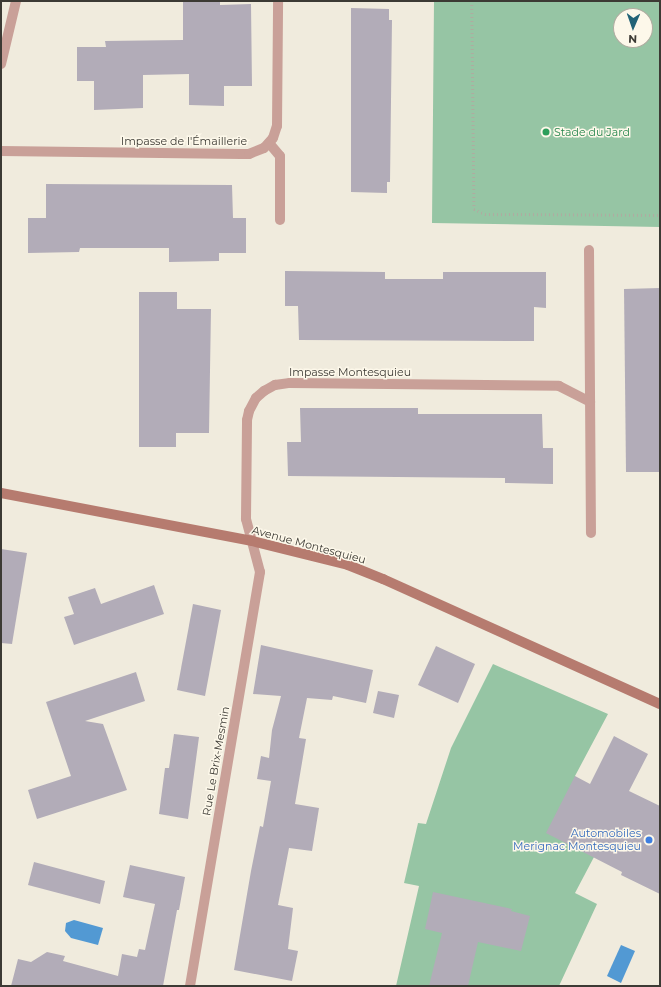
<!DOCTYPE html>
<meta charset="utf-8">
<style>
body{margin:0}
#map{position:relative;width:661px;height:987px;overflow:hidden;background:#f0ebdd;font-family:Montserrat,sans-serif}
div>[style]{position:absolute}
[style*='--x']{left:calc(var(--x)*1px);top:calc(var(--y)*1px);width:calc(var(--w)*1px);rotate:calc(var(--a)*1deg)}
.green>*{inset:0;background:#96c5a4}
.water>*{inset:0;background:#5299d3}
.building>*{inset:0;background:#b2acb8}
.path>*{height:2.5px;margin-top:-1.25px;transform-origin:0;background:repeating-linear-gradient(90deg,#afaba0 0 1px,transparent 0 4px)}
.lane>*{height:10px;margin:-5px;padding:0 5px;transform-origin:5px;border-radius:5px;background:#c9a098}
.street>*{height:10px;margin:-5px;padding:0 5px;transform-origin:5px;border-radius:5px;background:#c9a098}
.secondary>*{height:10px;margin:-5px;padding:0 5px;transform-origin:5px;border-radius:5px;background:#b67b6f}
.dots>*{width:11px;height:11px;translate:-50% -50%;box-sizing:border-box;border:2px solid #fdf8ea;border-radius:50%}
span{translate:-50% -50%;white-space:nowrap;text-align:center;line-height:1.15;-webkit-text-stroke:3px #fdf8ea;paint-order:stroke}
.leisure-label{font-size:11px;color:#27864d}
.left{translate:0 -50%;text-align:left}
.street-label{font-size:11px;color:#3c3a34}
.shop-label{font-size:11px;color:#366cbe}
.right{translate:-100% -50%;text-align:right}
.frame{position:absolute;inset:0;border:2px solid #3c3a34;pointer-events:none}
.north{position:absolute;left:613px;top:8px;width:40px;height:40px;box-sizing:border-box;background:#fdf8ea;border:1px solid #b0aca1;border-radius:50%;rotate:182deg;font-size:11px;font-weight:700;line-height:16px;text-align:center;color:#3c3a34}
.north::after{content:'';display:block;margin:auto;width:14px;height:18px;background:#226377;clip-path:polygon(50% 0,100% 100%,50% 72%,0 100%)}
</style>
<div id="map">
<div class="green">
<i style="clip-path:polygon(evenodd,434px 1px,660px 1px,660px 227px,432px 223px,434px 1px,621px 16px,645px 16px,645px 40px,621px 40px,621px 16px)"></i>
<i style="clip-path:polygon(493px 664px,608px 714px,575px 776px,594px 857px,575px 893px,597px 904px,559px 986px,396px 986px,419px 886px,404px 883px,418px 823px,426px 824px,451px 748px)"></i>
</div>
<div class="water">
<i style="clip-path:polygon(74px 920px,103px 928px,98px 945px,71px 938px,65px 931px,66px 923px)"></i>
<i style="clip-path:polygon(621px 945px,635px 951px,621px 983px,607px 976px)"></i>
</div>
<div class="building">
<i style="clip-path:polygon(183px 1px,220px 1px,220px 5px,251px 4px,252px 86px,224px 86px,224px 106px,189px 105px,189px 74px,143px 75px,143px 108px,94px 110px,94px 81px,77px 81px,77px 47px,106px 47px,105px 41px,183px 40px)"></i>
<i style="clip-path:polygon(351px 8px,389px 9px,389px 20px,392px 20px,390px 182px,387px 182px,387px 193px,351px 192px)"></i>
<i style="clip-path:polygon(46px 184px,232px 185px,233px 218px,246px 218px,246px 253px,219px 253px,219px 261px,169px 262px,169px 248px,80px 248px,79px 252px,28px 253px,28px 218px,46px 218px)"></i>
<i style="clip-path:polygon(285px 271px,385px 272px,385px 279px,443px 279px,443px 272px,546px 272px,546px 308px,534px 307px,534px 341px,299px 340px,298px 306px,285px 306px)"></i>
<i style="clip-path:polygon(660px 288px,660px 472px,626px 472px,624px 289px)"></i>
<i style="clip-path:polygon(139px 292px,177px 292px,177px 309px,211px 309px,209px 433px,176px 433px,176px 447px,139px 447px)"></i>
<i style="clip-path:polygon(300px 408px,418px 408px,418px 414px,542px 414px,543px 448px,553px 448px,553px 484px,505px 483px,505px 478px,288px 476px,287px 442px,301px 442px)"></i>
<i style="clip-path:polygon(1px 549px,27px 553px,12px 644px,1px 643px)"></i>
<i style="clip-path:polygon(154px 585px,164px 614px,74px 645px,64px 617px,74px 614px,68px 597px,95px 588px,101px 604px)"></i>
<i style="clip-path:polygon(193px 604px,221px 610px,205px 696px,177px 690px)"></i>
<i style="clip-path:polygon(261px 645px,373px 670px,366px 703px,333px 696px,332px 700px,307px 698px,299px 738px,306px 739px,295px 804px,319px 808px,312px 851px,289px 848px,278px 905px,293px 908px,288px 949px,298px 951px,292px 981px,234px 970px,251px 871px,260px 826px,263px 827px,271px 781px,257px 779px,261px 756px,269px 758px,272px 730px,281px 696px,253px 694px)"></i>
<i style="clip-path:polygon(436px 646px,475px 664px,458px 703px,418px 685px)"></i>
<i style="clip-path:polygon(136px 672px,145px 701px,85px 721px,103px 724px,127px 790px,37px 819px,28px 790px,71px 776px,46px 702px)"></i>
<i style="clip-path:polygon(378px 691px,399px 695px,394px 718px,373px 713px)"></i>
<i style="clip-path:polygon(174px 734px,199px 737px,188px 819px,159px 814px,165px 768px,169px 768px)"></i>
<i style="clip-path:polygon(614px 736px,648px 754px,629px 791px,660px 806px,660px 894px,621px 875px,622px 872px,546px 833px,575px 776px,590px 784px)"></i>
<i style="clip-path:polygon(34px 862px,105px 881px,100px 904px,28px 885px)"></i>
<i style="clip-path:polygon(130px 865px,185px 877px,179px 910px,177px 910px,175px 921px,163px 986px,11px 986px,18px 959px,31px 962px,47px 952px,65px 956px,63px 961px,118px 976px,122px 954px,137px 957px,139px 949px,145px 950px,155px 904px,123px 897px)"></i>
<i style="clip-path:polygon(433px 892px,512px 909px,511px 911px,530px 916px,521px 951px,478px 942px,468px 986px,429px 986px,442px 933px,425px 929px)"></i>
</div>
<div class="path">
<i style="--x:472;--y:1;--w:208;--a:89.4"></i>
<i style="--x:474;--y:209;--w:12;--a:24"></i>
<i style="--x:485;--y:214;--w:175;--a:0.3"></i>
</div>
<div class="lane">
<i style="--x:269;--y:143;--w:17;--a:50"></i>
<i style="--x:280;--y:156;--w:64;--a:90"></i>
<i style="--x:589;--y:250;--w:283;--a:89.6"></i>
</div>
<div class="street">
<i style="--x:1;--y:64;--w:65;--a:-76.6"></i>
<i style="--x:1;--y:151;--w:240;--a:0.7"></i>
<i style="--x:241;--y:154;--w:8;--a:0"></i>
<i style="--x:249;--y:154;--w:16;--a:-22"></i>
<i style="--x:264;--y:148;--w:13;--a:-48"></i>
<i style="--x:273;--y:138;--w:13;--a:-72"></i>
<i style="--x:277;--y:126;--w:125;--a:-89.5"></i>
<i style="--x:190;--y:986;--w:420;--a:-80.4"></i>
<i style="--x:260;--y:572;--w:55;--a:-104.8"></i>
<i style="--x:246;--y:519;--w:99;--a:-89.4"></i>
<i style="--x:247;--y:420;--w:9;--a:-77"></i>
<i style="--x:249;--y:411;--w:15;--a:-62"></i>
<i style="--x:256;--y:398;--w:11;--a:-41"></i>
<i style="--x:264;--y:391;--w:13;--a:-29"></i>
<i style="--x:275;--y:385;--w:15;--a:-8"></i>
<i style="--x:290;--y:383;--w:269;--a:0.6"></i>
<i style="--x:559;--y:386;--w:35;--a:27"></i>
</div>
<div class="secondary">
<i style="--x:1;--y:493;--w:256;--a:10.8"></i>
<i style="--x:252;--y:541;--w:99;--a:14"></i>
<i style="--x:348;--y:565;--w:38;--a:22"></i>
<i style="--x:383;--y:579;--w:304;--a:24.3"></i>
</div>
<div class="dots">
<i style="left:546px;top:132px;background:#2e9e5b"></i>
<i style="left:649px;top:840px;background:#3f7fe0"></i>
</div>
<div class="leisure-label">
<span class="left" style="left:554px;top:132px">Stade du Jard</span>
</div>
<div class="street-label">
<span style="left:184px;top:141px">Impasse de l'Émaillerie</span>
<span style="left:350px;top:372px">Impasse Montesquieu</span>
<span style="left:309px;top:545px;rotate:15deg">Avenue Montesquieu</span>
<span style="left:216px;top:761px;rotate:-80deg">Rue Le Brix-Mesmin</span>
</div>
<div class="shop-label">
<span class="right" style="left:641px;top:840px">Automobiles<br>Merignac Montesquieu</span>
</div>
<div class="frame"></div>
<div class="north">N</div>
</div>
